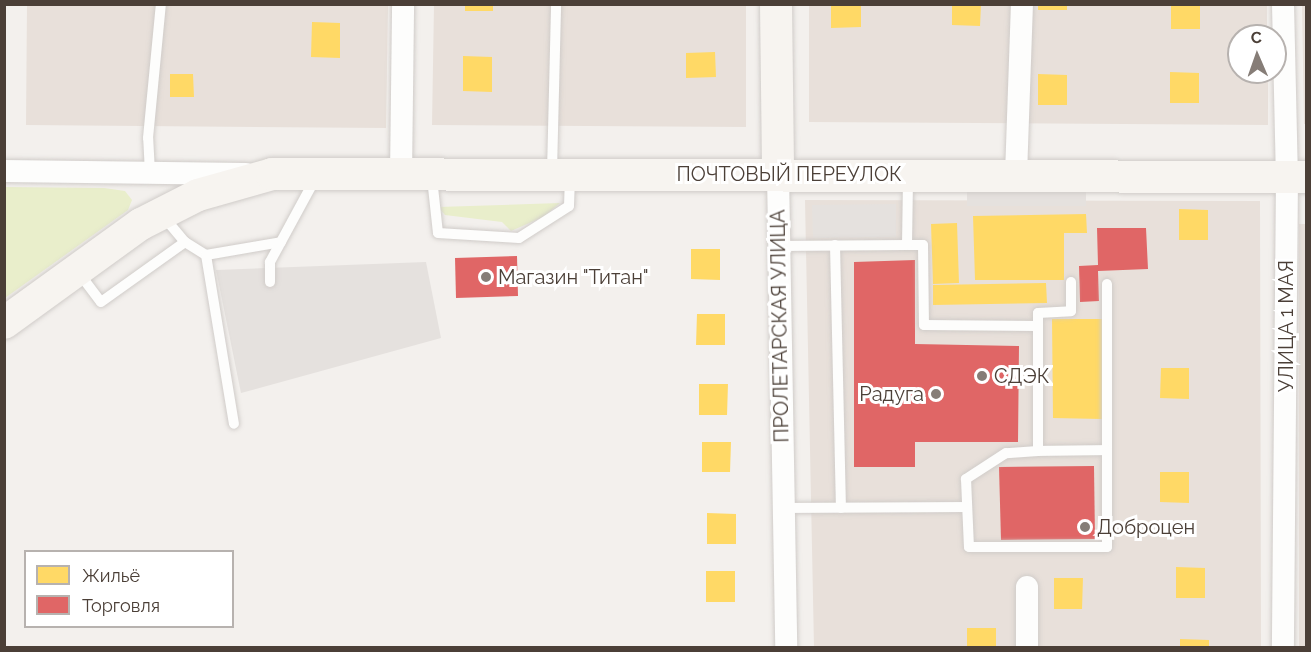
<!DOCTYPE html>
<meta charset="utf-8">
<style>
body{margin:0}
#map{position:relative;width:1311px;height:652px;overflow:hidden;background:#f3f0ed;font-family:Raleway,sans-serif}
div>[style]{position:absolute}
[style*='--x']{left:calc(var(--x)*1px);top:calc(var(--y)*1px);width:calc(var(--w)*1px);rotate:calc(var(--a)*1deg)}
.residential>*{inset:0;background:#e8e0da}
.green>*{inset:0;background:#e9eecb}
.parking>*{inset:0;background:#e5e1de}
.homes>*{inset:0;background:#ffd966}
.shops>*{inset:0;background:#e06666}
.roads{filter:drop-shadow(0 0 2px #d0ccc9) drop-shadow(0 0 2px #d0ccc9)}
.service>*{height:10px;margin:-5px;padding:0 5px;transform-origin:5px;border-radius:5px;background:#fdfdfc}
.minor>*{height:22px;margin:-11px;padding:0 11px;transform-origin:11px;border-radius:11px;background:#fdfdfc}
.secondary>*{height:32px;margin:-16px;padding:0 16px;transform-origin:16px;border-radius:16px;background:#f7f4f0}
.dots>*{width:16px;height:16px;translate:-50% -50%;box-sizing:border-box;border:3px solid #fff;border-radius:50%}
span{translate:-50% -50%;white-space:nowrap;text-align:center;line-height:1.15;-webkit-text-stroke:6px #fff;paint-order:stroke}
.street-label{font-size:20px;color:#4b3f37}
.poi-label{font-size:20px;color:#4b3f37}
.left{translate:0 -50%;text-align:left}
.right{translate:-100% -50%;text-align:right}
.frame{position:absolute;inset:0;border:6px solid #4b3f37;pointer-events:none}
.legend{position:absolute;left:24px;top:550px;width:210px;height:78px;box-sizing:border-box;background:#fff;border:2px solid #b7b2af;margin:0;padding:8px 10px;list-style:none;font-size:18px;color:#4b3f37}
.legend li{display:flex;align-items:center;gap:12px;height:30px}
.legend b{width:30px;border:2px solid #b7b2af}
.north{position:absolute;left:1227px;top:24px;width:60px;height:60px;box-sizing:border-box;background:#fff;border:2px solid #b7b2af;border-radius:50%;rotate:358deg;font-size:16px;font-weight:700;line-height:24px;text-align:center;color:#4b3f37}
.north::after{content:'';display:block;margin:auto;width:21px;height:27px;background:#867d77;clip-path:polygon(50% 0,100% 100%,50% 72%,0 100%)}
</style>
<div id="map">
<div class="residential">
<i style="clip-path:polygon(27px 5px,388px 5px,386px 128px,26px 125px)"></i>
<i style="clip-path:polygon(434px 5px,746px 5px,746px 127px,432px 125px)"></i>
<i style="clip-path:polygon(809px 5px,1267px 5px,1267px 36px,1239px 36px,1239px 72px,1268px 72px,1268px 125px,809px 122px)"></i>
<i style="clip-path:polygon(1302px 5px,1306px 5px,1306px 124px,1304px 124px)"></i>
<i style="clip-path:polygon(805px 200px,1260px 201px,1261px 647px,814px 647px)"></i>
<i style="clip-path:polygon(1299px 224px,1306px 224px,1306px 648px,1299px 647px)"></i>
</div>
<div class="green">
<i style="clip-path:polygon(5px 187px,104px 188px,125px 191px,132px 200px,128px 210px,5px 298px)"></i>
<i style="clip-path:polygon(560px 203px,543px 217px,511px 231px,502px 222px,445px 215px,438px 207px)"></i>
</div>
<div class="parking">
<i style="clip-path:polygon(1086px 185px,1086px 206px,967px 206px,967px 186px)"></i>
<i style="clip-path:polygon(896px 204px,896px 237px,813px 238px,812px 205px)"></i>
<i style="clip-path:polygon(426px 262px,441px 338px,241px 393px,216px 270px)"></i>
</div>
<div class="homes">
<i style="clip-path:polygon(465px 4px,493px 4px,493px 11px,465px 11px)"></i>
<i style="clip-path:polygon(831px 4px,861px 4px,861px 27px,831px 28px)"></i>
<i style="clip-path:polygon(952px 4px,981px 4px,980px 26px,952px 25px)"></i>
<i style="clip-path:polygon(1038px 4px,1067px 4px,1067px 10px,1038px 10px)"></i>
<i style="clip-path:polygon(1171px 4px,1200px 4px,1200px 29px,1171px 29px)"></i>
<i style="clip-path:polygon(312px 22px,340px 23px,340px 58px,311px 57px)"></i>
<i style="clip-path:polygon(715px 52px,716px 77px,686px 78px,686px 53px)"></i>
<i style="clip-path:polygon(463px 56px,492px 57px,492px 92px,463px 91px)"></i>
<i style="clip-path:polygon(1170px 72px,1199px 73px,1199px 103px,1170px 103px)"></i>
<i style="clip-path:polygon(170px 74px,193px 74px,194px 97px,170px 97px)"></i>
<i style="clip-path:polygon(1038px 74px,1067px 75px,1067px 105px,1038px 105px)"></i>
<i style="clip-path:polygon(1179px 209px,1208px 210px,1208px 240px,1179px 240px)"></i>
<i style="clip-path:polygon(1086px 214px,1087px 233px,1064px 233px,1064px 280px,975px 280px,973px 216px)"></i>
<i style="clip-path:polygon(957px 223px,959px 283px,933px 284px,931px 224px)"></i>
<i style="clip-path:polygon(691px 249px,720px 249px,720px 280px,691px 279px)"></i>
<i style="clip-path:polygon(1046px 283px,1047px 303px,933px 305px,933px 285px)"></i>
<i style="clip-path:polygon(697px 314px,725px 314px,725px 345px,696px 345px)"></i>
<i style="clip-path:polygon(1052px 319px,1104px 319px,1102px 419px,1053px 418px)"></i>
<i style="clip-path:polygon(1161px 368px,1189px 368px,1189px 399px,1160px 398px)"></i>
<i style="clip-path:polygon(699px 384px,728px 384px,727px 415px,699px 415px)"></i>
<i style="clip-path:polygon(702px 442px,731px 442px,730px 472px,702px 472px)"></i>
<i style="clip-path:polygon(1160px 472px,1189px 472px,1189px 503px,1160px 502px)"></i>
<i style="clip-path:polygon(707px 513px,736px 514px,736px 544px,707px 544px)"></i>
<i style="clip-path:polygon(1176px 567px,1205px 568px,1205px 598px,1176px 598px)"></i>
<i style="clip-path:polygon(706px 571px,735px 571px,735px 602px,706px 602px)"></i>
<i style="clip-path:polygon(1054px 578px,1083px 578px,1082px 609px,1054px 609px)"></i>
<i style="clip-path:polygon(967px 628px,996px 628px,996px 648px,967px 648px)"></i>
<i style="clip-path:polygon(1180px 639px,1209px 640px,1209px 648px,1180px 648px)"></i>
</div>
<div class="shops">
<i style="clip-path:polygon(1097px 228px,1146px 228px,1148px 269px,1098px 271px,1099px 301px,1080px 302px,1079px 266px,1098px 265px)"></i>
<i style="clip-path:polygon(517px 256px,518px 296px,456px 298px,455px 258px)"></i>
<i style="clip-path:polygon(915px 260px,915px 344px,1019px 346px,1018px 442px,915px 442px,915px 467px,854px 467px,854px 262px)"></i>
<i style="clip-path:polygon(1094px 466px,1095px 539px,1001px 540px,999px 467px)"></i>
</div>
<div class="roads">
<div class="service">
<i style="--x:552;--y:172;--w:168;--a:-88.6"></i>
<i style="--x:150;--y:173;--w:35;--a:-93"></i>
<i style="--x:148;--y:138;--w:135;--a:-84.5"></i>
<i style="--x:432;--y:178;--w:55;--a:83.8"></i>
<i style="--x:438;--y:233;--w:81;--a:3.5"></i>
<i style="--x:519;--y:238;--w:59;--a:-32.6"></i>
<i style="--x:569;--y:206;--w:28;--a:-88"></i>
<i style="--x:163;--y:216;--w:34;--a:50"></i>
<i style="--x:185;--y:242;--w:25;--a:32"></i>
<i style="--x:206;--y:255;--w:76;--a:-9.8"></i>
<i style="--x:835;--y:245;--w:263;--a:88.7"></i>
<i style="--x:907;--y:245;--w:16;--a:0"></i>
<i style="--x:923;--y:245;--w:80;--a:89.3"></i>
<i style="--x:924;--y:325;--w:114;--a:0.5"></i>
<i style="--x:1038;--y:326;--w:13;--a:-90"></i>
<i style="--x:1038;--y:313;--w:33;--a:-3"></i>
<i style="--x:1071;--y:311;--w:29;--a:-90"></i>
<i style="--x:779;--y:246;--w:128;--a:-0.4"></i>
<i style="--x:907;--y:245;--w:66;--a:-89.1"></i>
<i style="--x:206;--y:255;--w:171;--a:80.6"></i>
<i style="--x:79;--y:273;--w:36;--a:53"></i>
<i style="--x:101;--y:302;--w:103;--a:-35.5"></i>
<i style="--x:270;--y:282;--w:20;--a:-90"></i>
<i style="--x:270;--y:262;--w:94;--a:-61.5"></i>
<i style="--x:1038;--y:326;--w:125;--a:90"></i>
<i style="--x:1038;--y:451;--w:32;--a:176"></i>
<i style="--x:1006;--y:453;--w:48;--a:147"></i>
<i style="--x:966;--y:479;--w:68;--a:87.5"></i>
<i style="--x:969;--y:547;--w:138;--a:0"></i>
<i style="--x:1107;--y:547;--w:263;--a:-90"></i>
<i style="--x:1038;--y:451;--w:69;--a:-0.8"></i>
<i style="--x:783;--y:508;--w:184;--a:-0.3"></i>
</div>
<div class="minor">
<i style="--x:1283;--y:4;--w:173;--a:88.7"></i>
<i style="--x:1287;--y:177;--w:471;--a:90.5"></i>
<i style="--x:4;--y:171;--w:242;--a:0.7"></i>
<i style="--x:778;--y:174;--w:474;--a:89"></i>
<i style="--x:401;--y:175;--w:171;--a:-89.3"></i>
<i style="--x:1016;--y:175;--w:171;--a:-88"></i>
<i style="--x:1027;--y:587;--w:61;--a:90"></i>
</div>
<div class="secondary">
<i style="--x:776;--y:4;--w:170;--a:89.3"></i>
<i style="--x:4;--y:323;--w:169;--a:-35.9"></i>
<i style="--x:141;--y:224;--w:64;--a:-27"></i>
<i style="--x:198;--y:195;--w:77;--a:-15.8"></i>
<i style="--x:272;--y:174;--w:1034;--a:0.17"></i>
</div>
</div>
<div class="dots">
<i style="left:486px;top:277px;background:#867d77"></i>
<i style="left:982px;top:376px;background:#867d77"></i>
<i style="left:936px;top:394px;background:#867d77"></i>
<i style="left:1085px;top:527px;background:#867d77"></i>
</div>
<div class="street-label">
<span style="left:789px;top:174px">ПОЧТОВЫЙ ПЕРЕУЛОК</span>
<span style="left:780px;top:326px;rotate:-91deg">ПРОЛЕТАРСКАЯ УЛИЦА</span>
<span style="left:1286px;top:326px;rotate:-90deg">УЛИЦА 1 МАЯ</span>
</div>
<div class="poi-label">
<span class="left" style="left:498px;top:277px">Магазин "Титан"</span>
<span class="left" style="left:994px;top:376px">СДЭК</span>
<span class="right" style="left:924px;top:394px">Радуга</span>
<span class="left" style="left:1097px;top:527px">Доброцен</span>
</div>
<div class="frame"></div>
<ul class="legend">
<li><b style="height:16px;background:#ffd966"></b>Жильё</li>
<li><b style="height:16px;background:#e06666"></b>Торговля</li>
</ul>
<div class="north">С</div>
</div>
